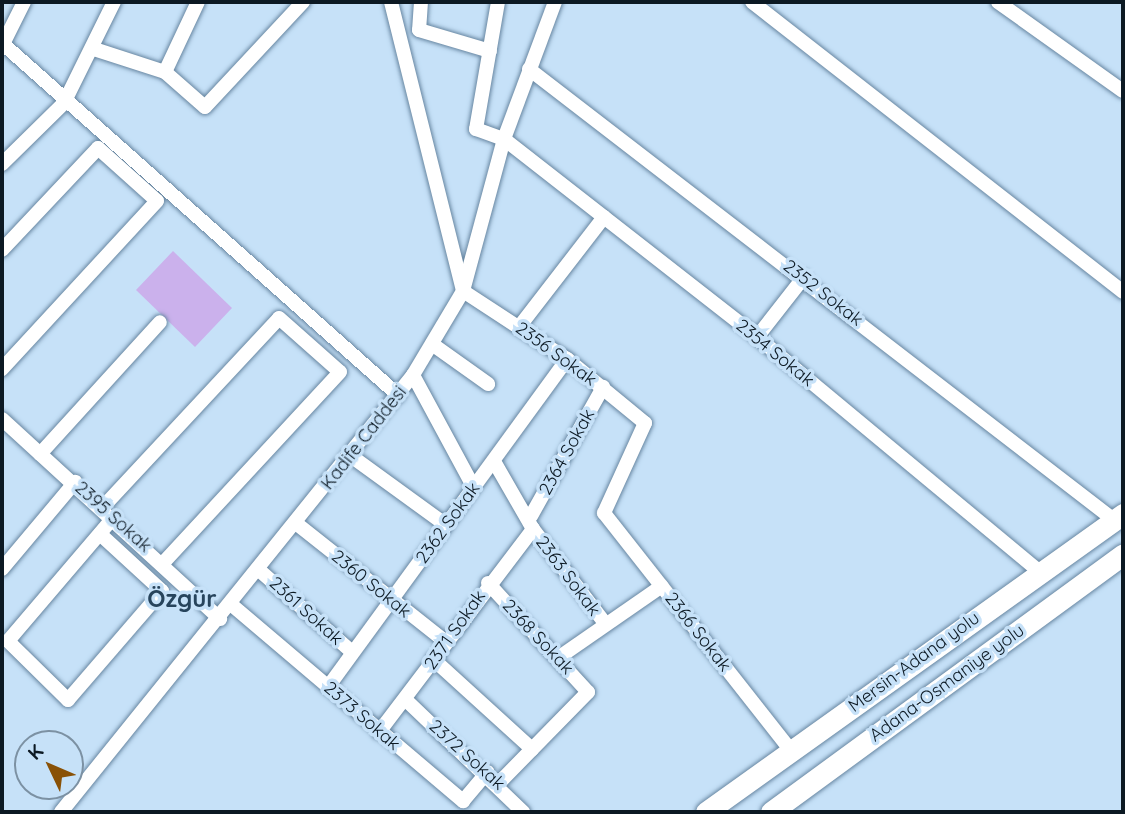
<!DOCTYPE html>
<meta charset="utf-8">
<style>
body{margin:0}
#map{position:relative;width:1125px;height:814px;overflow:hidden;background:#c6e1f8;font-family:Quicksand,sans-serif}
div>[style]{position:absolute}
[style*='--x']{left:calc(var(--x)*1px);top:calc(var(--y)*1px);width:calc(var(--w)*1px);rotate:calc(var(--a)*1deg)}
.green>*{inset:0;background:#cbb1ec}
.roads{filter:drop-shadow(0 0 2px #6786a1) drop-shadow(0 0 2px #6786a1)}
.minor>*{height:14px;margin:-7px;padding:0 7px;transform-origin:7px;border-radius:7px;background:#fff}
.highway>*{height:21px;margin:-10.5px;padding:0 10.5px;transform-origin:10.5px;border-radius:10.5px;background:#fff}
span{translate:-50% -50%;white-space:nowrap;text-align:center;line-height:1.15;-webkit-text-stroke:7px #c6e1f8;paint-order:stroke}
.street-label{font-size:18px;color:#0c1923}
.district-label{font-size:24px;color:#27445c;font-weight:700}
.frame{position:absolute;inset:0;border:4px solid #0c1923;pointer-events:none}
.north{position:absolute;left:14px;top:730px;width:70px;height:70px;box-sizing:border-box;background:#c6e1f8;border:2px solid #7c91a3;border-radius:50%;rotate:314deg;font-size:19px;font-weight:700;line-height:28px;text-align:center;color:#0c1923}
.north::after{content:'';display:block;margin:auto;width:24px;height:32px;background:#895106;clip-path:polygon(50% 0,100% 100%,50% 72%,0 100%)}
</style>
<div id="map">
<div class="green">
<i style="clip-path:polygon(173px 251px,232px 308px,195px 347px,136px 290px)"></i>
</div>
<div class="roads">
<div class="minor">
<i style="--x:391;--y:2;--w:298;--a:76"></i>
<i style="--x:463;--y:291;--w:124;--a:33.2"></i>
<i style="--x:567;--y:359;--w:101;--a:39.4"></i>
<i style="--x:645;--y:423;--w:99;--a:114.5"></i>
<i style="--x:604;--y:513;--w:303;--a:51.8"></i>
<i style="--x:421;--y:2;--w:28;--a:94"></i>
<i style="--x:419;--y:30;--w:74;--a:16.5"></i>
<i style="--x:498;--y:2;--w:129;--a:99.8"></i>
<i style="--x:476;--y:129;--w:30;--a:20"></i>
<i style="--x:504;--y:139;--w:321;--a:38"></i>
<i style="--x:757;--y:337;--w:368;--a:39.7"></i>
<i style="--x:752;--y:2;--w:471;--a:38"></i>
<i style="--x:998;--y:2;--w:153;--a:35.5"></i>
<i style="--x:2;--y:43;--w:530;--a:41.63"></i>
<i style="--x:2;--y:46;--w:49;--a:-63.4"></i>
<i style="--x:94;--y:49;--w:75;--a:17.9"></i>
<i style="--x:165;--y:72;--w:53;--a:41.2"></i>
<i style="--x:205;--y:107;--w:144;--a:-47"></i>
<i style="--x:529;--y:69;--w:739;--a:37.63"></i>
<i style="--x:165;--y:72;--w:77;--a:-64.8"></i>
<i style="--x:2;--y:164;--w:87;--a:-44.5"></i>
<i style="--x:64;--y:103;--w:113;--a:-63.7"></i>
<i style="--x:2;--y:250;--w:140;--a:-46.7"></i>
<i style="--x:98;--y:148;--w:79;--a:41.9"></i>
<i style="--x:157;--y:201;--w:229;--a:132.7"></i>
<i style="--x:519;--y:327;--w:139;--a:-52.3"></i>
<i style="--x:757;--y:337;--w:76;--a:-51.9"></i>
<i style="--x:432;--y:344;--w:69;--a:35.5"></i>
<i style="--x:413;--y:375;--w:126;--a:61.6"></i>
<i style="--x:2;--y:419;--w:296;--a:42.5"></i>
<i style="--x:40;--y:454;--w:178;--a:-47.7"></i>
<i style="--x:351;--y:456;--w:117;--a:36"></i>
<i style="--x:495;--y:463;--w:76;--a:60.1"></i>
<i style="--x:533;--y:529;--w:117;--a:52.6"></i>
<i style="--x:103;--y:507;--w:258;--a:-47"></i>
<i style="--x:279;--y:318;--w:81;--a:41.5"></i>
<i style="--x:340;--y:372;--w:259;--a:132.8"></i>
<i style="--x:531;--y:516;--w:148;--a:-60.8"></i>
<i style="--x:297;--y:524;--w:190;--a:38.4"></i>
<i style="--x:100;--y:534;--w:84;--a:42.6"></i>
<i style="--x:162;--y:591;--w:144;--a:130.8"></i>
<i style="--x:68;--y:700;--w:84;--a:-135.5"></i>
<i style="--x:8;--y:641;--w:163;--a:-49.5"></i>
<i style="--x:2;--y:569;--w:114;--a:-50"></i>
<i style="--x:259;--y:570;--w:124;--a:41.4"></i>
<i style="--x:488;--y:583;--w:148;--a:47.5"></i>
<i style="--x:588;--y:692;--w:127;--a:134.4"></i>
<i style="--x:233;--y:606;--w:302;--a:40.3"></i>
<i style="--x:463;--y:801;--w:38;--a:-50"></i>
<i style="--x:558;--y:658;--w:126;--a:-34.7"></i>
<i style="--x:433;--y:659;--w:134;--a:42.3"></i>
<i style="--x:328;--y:687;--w:406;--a:-53.9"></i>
<i style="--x:407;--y:701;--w:161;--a:43.7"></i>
<i style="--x:379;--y:732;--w:255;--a:-52.8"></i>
<i style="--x:61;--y:812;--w:561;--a:-51.15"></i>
<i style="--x:413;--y:375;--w:98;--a:-59.2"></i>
<i style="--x:463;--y:291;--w:157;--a:-74.9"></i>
<i style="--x:504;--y:139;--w:146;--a:-69.6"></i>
</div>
<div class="highway">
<i style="--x:706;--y:812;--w:513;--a:-35.55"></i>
<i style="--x:771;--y:812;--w:436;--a:-36.2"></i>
</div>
</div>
<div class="street-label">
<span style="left:823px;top:293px;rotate:38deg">2352 Sokak</span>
<span style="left:775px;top:353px;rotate:39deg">2354 Sokak</span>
<span style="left:556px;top:354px;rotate:36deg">2356 Sokak</span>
<span style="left:364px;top:438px;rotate:-52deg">Kadife Caddesi</span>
<span style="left:567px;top:452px;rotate:-61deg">2364 Sokak</span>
<span style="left:113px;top:517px;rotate:42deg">2395 Sokak</span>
<span style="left:448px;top:523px;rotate:-54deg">2362 Sokak</span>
<span style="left:568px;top:576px;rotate:53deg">2363 Sokak</span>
<span style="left:371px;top:584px;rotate:39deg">2360 Sokak</span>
<span style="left:306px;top:611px;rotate:42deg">2361 Sokak</span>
<span style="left:455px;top:630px;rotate:-55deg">2371 Sokak</span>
<span style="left:698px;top:632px;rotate:52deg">2366 Sokak</span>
<span style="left:538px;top:637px;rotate:47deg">2368 Sokak</span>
<span style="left:914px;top:662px;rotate:-36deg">Mersin-Adana yolu</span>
<span style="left:947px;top:683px;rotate:-36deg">Adana-Osmaniye yolu</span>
<span style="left:362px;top:716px;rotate:41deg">2373 Sokak</span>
<span style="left:467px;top:755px;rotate:42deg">2372 Sokak</span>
</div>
<div class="district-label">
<span style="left:182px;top:599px">Özgür</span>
</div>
<div class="frame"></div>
<div class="north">K</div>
</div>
